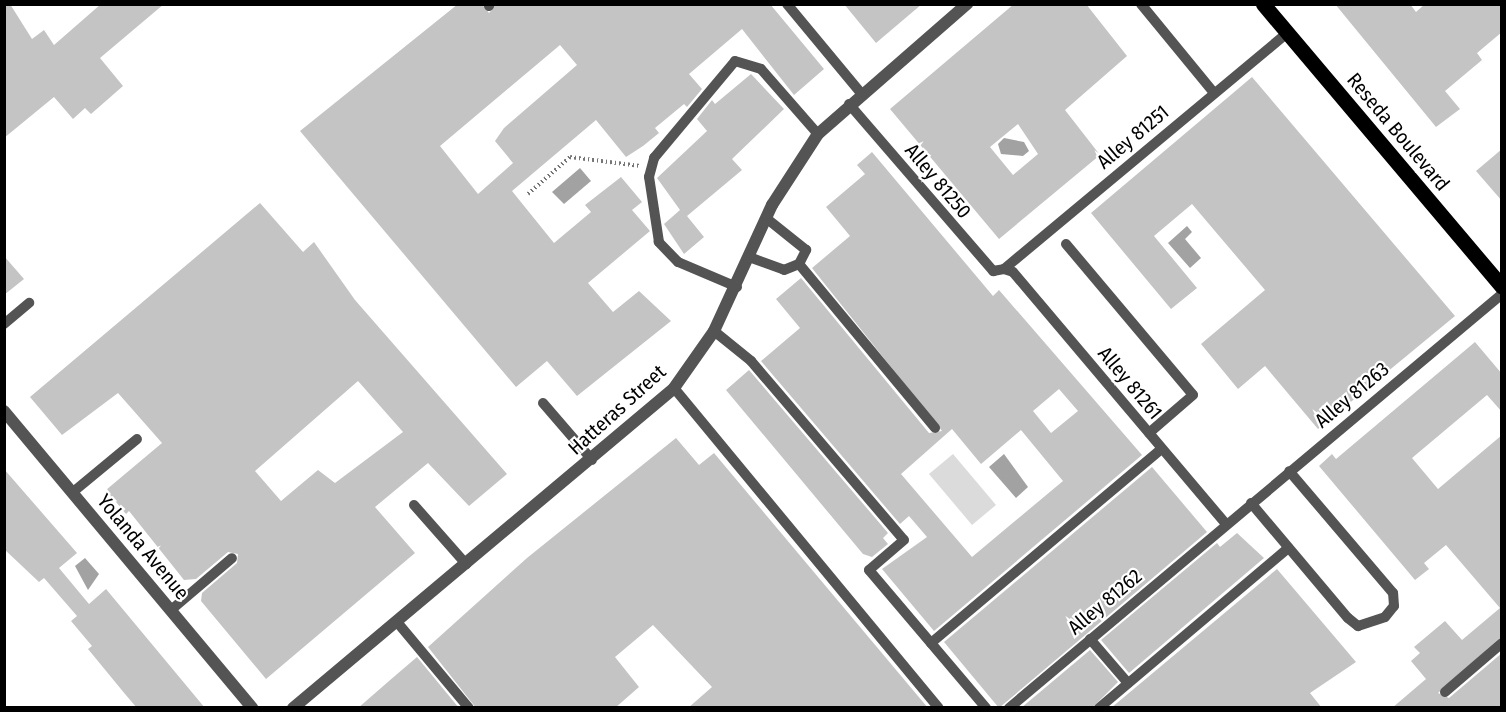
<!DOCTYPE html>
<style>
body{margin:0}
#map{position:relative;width:1506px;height:712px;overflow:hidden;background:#fff;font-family:"Fira Sans Condensed",sans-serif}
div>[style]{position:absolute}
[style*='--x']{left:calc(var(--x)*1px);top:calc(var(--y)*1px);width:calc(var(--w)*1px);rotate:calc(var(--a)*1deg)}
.green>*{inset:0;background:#dbdbdb}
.water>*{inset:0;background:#a2a2a2}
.building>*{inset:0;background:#c4c4c4}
.path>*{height:4px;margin-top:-2px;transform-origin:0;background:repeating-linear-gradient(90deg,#767676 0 1.5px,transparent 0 4.5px)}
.service>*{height:10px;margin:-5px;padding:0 5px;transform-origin:5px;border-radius:5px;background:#545454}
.minor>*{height:12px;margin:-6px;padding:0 6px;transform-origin:6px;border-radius:6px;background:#545454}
.tertiary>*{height:12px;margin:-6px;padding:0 6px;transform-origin:6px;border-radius:6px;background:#545454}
.primary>*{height:15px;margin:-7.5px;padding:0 7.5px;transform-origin:7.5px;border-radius:7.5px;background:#000}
span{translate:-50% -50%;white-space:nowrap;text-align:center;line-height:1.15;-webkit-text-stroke:4.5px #fff;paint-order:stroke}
.street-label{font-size:20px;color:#000}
.frame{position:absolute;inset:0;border:6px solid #000;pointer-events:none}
</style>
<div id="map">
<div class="green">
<i style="clip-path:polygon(953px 454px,996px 505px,972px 525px,929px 474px)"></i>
</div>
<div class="water">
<i style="clip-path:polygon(1004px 138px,1024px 142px,1029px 151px,1023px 156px,1001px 154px,998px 144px)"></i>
<i style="clip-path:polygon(580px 168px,591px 181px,564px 204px,552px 192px)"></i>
<i style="clip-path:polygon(1187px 226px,1192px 232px,1185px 239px,1201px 258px,1190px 268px,1168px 243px)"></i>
<i style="clip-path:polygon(1004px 454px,1028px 487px,1016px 498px,989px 467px)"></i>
<i style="clip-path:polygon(85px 558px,99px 574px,88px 590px,75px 566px)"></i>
</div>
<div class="building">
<i style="clip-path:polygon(4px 4px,10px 4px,32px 39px,44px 30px,54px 45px,101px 4px,164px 4px,100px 58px,123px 86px,91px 114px,85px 108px,73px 119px,54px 97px,4px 138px)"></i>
<i style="clip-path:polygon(evenodd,458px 4px,482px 4px,489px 13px,497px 4px,770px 4px,824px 69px,794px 95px,742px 29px,689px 74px,702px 89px,687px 107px,684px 104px,655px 128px,659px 133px,643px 146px,626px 157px,596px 120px,512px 191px,554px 243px,591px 212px,585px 205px,621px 177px,642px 202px,632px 210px,650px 231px,588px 283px,613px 312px,639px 291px,671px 321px,577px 396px,547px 361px,516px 387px,300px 131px,458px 4px,560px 45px,577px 65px,504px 128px,495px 141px,513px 163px,478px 194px,440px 146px,560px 45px)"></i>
<i style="clip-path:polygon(844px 4px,922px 4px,876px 43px)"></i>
<i style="clip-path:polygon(evenodd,1014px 4px,1086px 4px,1127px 56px,1065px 110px,1100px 155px,999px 239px,890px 109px,1014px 4px,1018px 124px,1038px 154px,1013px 175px,990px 147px,1018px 124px)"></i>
<i style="clip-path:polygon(1335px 4px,1410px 4px,1416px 12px,1425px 4px,1502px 4px,1502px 32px,1477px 53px,1482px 60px,1445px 91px,1460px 109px,1436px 127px)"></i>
<i style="clip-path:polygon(751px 74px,784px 109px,732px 159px,742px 170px,687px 216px,704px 237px,684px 254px,664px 224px,680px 210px,657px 178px,707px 131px,697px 119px,712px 100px,715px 104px)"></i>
<i style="clip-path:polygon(1252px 77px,1455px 316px,1318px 429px,1265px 366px,1238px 389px,1201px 344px,1265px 290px,1192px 204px,1154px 236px,1197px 288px,1171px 309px,1091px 213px)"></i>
<i style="clip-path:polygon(1502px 149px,1502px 201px,1476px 171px)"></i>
<i style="clip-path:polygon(evenodd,872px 152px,993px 296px,999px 290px,1142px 455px,934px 631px,882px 569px,927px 537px,909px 516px,900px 524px,761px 361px,800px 328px,776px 299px,801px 278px,929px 433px,942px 431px,812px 268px,850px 236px,826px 207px,865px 174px,857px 165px,872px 152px,1059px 389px,1078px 411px,1051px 433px,1033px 411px,1059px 389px,872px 152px,952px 429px,981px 464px,1021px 430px,1063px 481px,972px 557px,901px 474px,952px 429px)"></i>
<i style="clip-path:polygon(evenodd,260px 203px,303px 252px,314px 242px,355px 300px,507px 474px,469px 506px,428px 463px,375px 507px,415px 553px,266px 679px,201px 601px,202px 593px,237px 563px,238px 554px,228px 552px,196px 579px,184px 580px,129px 511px,126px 514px,106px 490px,162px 443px,118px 393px,62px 435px,30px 397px,260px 203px,358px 381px,403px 432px,335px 483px,318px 470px,281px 501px,255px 471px,358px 381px)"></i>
<i style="clip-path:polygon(4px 256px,24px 279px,4px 295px)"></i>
<i style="clip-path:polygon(1475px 342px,1502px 374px,1502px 412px,1487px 395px,1412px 458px,1438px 489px,1502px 435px,1502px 636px,1438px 693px,1449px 698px,1502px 653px,1502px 708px,1392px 708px,1426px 679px,1411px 661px,1420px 653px,1414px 647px,1445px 621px,1462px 640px,1500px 608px,1446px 545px,1424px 563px,1429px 569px,1415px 580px,1319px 466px,1332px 454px,1336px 459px)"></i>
<i style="clip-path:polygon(749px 370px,888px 533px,883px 538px,888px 544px,872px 557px,863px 554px,726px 390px)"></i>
<i style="clip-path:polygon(676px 438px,699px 465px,714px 453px,928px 708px,688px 708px,712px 687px,653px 625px,615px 657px,639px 687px,615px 708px,476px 708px,428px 647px,527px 558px)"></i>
<i style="clip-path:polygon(1152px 467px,1207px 532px,999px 708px,944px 642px)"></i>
<i style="clip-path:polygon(4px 469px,77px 553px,59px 568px,89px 604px,106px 589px,205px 708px,137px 708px,125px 694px,88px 649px,92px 646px,71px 621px,77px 616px,44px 578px,39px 582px,4px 549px)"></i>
<i style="clip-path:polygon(1237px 533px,1264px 558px,1129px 673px,1101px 640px,1217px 543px,1220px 547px)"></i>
<i style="clip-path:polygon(1277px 569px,1356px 662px,1310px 693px,1322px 708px,1111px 708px)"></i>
<i style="clip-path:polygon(1090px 650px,1118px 682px,1092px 708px,1021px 708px)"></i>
<i style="clip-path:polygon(417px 657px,459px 708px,358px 708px,389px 681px)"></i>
</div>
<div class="path">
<i style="--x:528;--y:194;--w:56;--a:-41.4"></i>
<i style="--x:570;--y:157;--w:71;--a:7.3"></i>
</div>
<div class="service">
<i style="--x:787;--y:4;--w:116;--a:50.3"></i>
<i style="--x:1141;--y:4;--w:115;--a:50.6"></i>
<i style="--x:489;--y:6;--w:2;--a:-63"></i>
<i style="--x:849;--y:104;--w:221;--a:49.2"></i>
<i style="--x:993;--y:271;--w:11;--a:-10"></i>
<i style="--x:1004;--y:269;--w:368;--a:-39.8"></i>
<i style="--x:1066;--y:244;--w:197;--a:49.9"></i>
<i style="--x:1193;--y:395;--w:58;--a:139.2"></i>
<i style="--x:749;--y:257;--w:37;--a:20"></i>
<i style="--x:784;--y:270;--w:16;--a:-22"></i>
<i style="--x:799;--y:264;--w:16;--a:-63"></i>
<i style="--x:806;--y:250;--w:51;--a:-141.3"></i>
<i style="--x:799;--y:264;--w:213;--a:50.3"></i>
<i style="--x:1004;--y:269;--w:9;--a:18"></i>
<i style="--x:1013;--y:272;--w:330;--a:49.8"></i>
<i style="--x:737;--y:287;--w:64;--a:-157"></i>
<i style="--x:678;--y:262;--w:28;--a:-134"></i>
<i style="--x:659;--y:242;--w:66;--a:-98.7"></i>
<i style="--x:649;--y:177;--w:20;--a:-75"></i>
<i style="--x:654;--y:158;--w:126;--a:-50.1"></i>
<i style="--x:735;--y:61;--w:27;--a:17"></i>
<i style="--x:761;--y:69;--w:86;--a:48.8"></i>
<i style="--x:4;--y:324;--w:33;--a:-40"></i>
<i style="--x:714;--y:331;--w:48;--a:39"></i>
<i style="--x:751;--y:361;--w:235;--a:49.5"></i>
<i style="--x:904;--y:540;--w:46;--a:139.4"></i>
<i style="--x:869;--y:570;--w:181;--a:49.7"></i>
<i style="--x:674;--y:388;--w:415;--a:50.4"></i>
<i style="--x:543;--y:403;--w:75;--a:49.3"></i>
<i style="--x:73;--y:492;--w:83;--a:-39.6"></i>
<i style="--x:1251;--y:503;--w:150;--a:49.9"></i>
<i style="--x:1348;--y:618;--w:13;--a:39"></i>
<i style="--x:1358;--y:626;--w:28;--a:-18"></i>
<i style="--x:1385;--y:617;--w:14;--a:-51"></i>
<i style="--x:1394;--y:606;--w:13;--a:-94"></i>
<i style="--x:1393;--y:593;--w:160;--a:-130.4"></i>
<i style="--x:414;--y:505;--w:79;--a:48.6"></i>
<i style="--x:171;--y:610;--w:80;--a:-40.4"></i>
<i style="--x:397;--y:622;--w:112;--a:50.1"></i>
<i style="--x:1090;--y:639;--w:58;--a:49.2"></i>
<i style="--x:931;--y:643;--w:301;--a:-40.1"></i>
<i style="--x:1445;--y:692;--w:75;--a:-40.7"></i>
<i style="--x:1009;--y:708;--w:644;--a:-40.02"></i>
<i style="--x:1099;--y:708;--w:248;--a:-40.2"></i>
</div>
<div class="minor">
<i style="--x:4;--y:411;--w:387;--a:50.1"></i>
</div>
<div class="tertiary">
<i style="--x:293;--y:708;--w:498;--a:-40"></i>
<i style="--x:674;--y:388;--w:70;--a:-54.9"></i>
<i style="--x:714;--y:331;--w:139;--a:-65.3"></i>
<i style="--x:772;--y:205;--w:85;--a:-57.1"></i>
<i style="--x:818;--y:134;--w:198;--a:-41.1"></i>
</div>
<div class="primary">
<i style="--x:1263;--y:4;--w:370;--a:49.8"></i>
</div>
<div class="street-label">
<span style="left:1398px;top:132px;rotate:50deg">Reseda Boulevard</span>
<span style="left:1133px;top:137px;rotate:-40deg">Alley 81251</span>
<span style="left:938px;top:181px;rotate:50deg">Alley 81250</span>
<span style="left:1130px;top:383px;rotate:50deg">Alley 81261</span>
<span style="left:1352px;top:395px;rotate:-40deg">Alley 81263</span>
<span style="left:617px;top:410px;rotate:-42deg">Hatteras Street</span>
<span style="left:143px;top:547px;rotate:50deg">Yolanda Avenue</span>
<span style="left:1105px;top:602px;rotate:-40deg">Alley 81262</span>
</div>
<div class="frame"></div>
</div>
